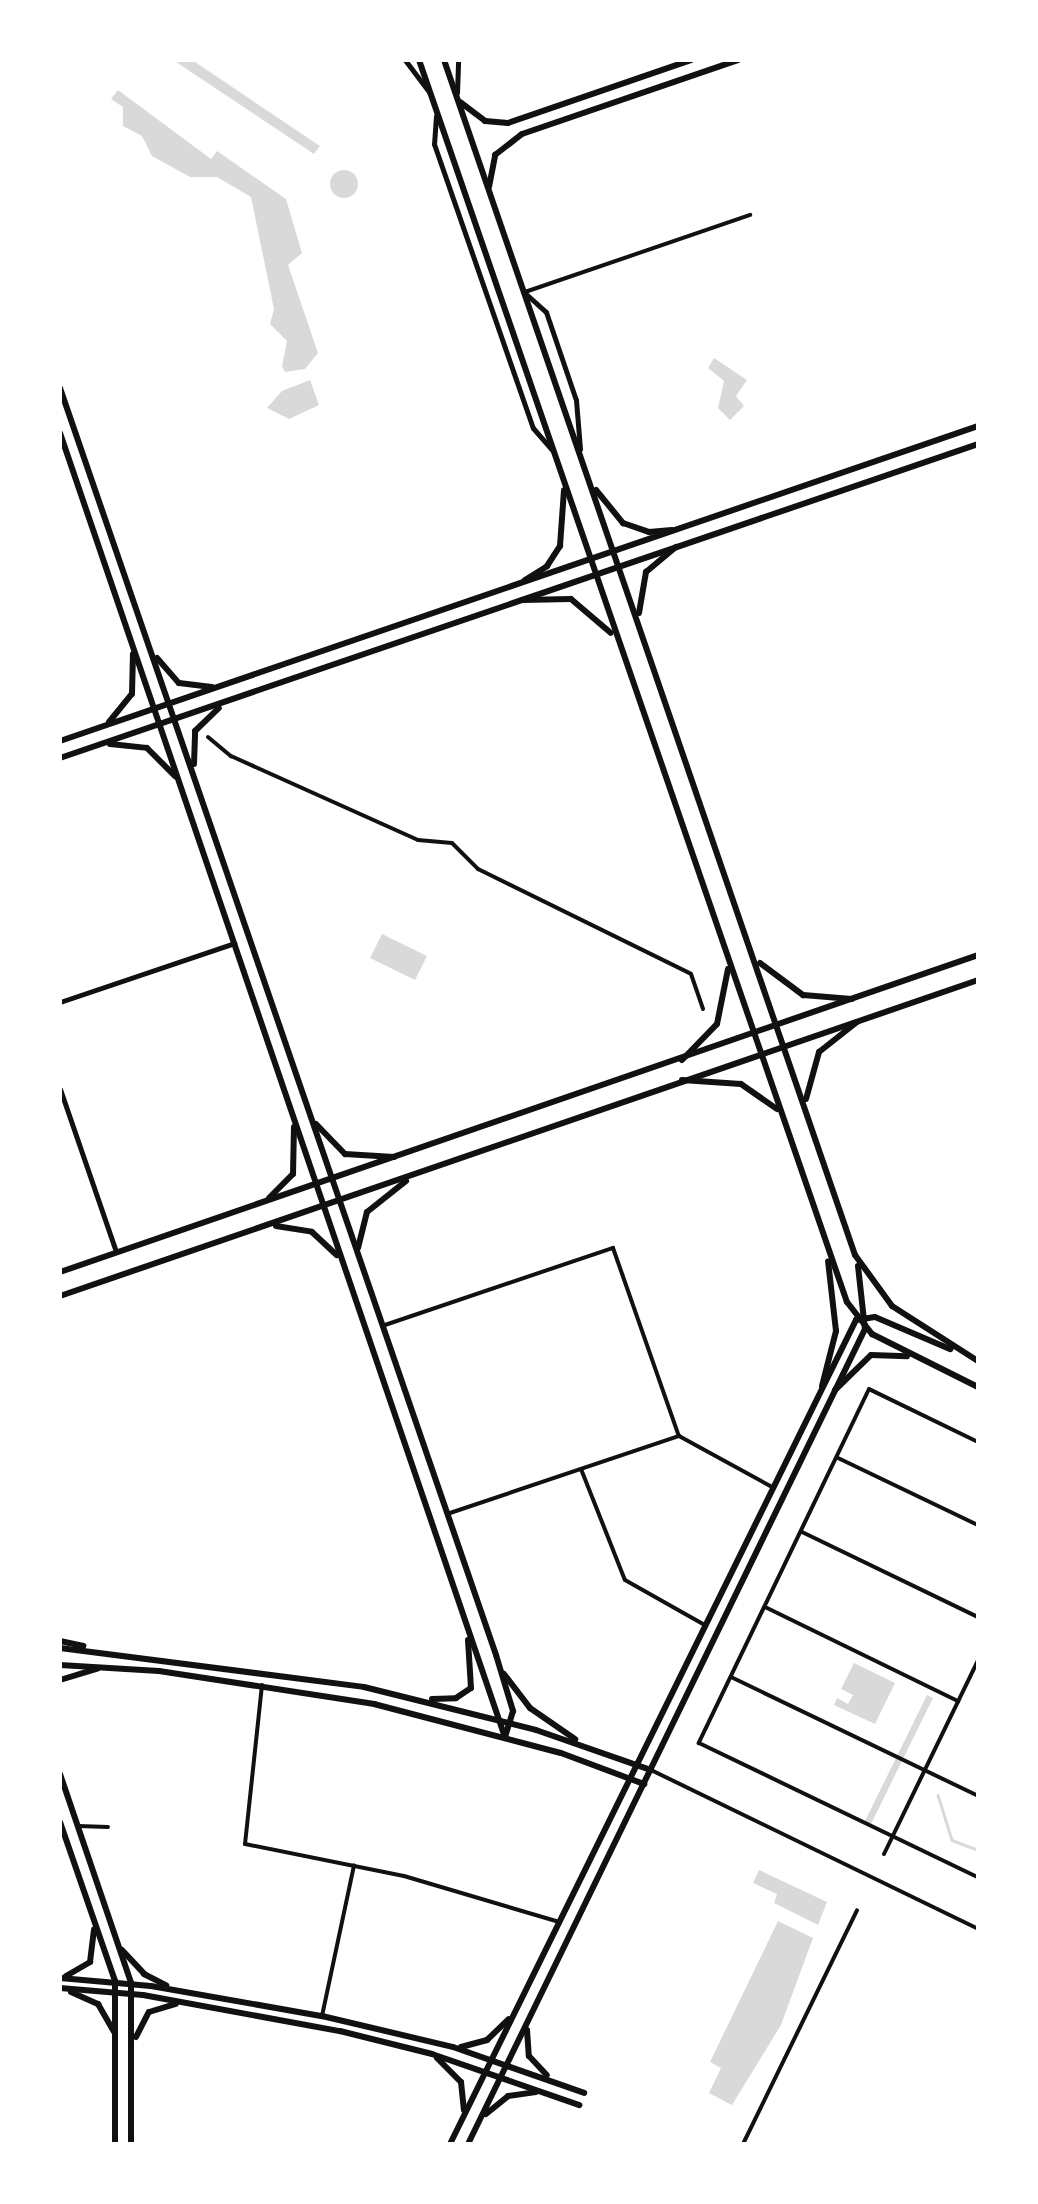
<!DOCTYPE html>
<style>
body{margin:0}
#map{position:relative;width:1038px;height:2204px;overflow:hidden;background:#fff;font-family:"Golos Text",sans-serif}
div>[style]{position:absolute}
[style*='--x']{left:calc(var(--x)*1px);top:calc(var(--y)*1px);width:calc(var(--w)*1px);rotate:calc(var(--a)*1deg)}
.water>*{inset:0;background:#d9d9d9}
.round{border-radius:50%}
.stream>*{height:2.5px;margin:-1.25px;padding:0 1.25px;transform-origin:1.25px;border-radius:1.25px;background:#d9d9d9}
.pedestrian>*{height:4px;margin:-2px;padding:0 2px;transform-origin:2px;border-radius:2px;background:#111}
.minor>*{height:4px;margin:-2px;padding:0 2px;transform-origin:2px;border-radius:2px;background:#111}
.tertiary>*{height:5px;margin:-2.5px;padding:0 2.5px;transform-origin:2.5px;border-radius:2.5px;background:#111}
.secondary>*{height:6px;margin:-3px;padding:0 3px;transform-origin:3px;border-radius:3px;background:#111}
.primary>*{height:6px;margin:-3px;padding:0 3px;transform-origin:3px;border-radius:3px;background:#111}
span{translate:-50% -50%;white-space:nowrap;text-align:center;line-height:1.15;-webkit-text-stroke:10px #fff;paint-order:stroke}
.frame{position:absolute;inset:0;border:62px solid #fff;pointer-events:none}
</style>
<div id="map">
<div class="water">
<i style="clip-path:polygon(173px 60px,192px 60px,320px 146px,314px 154px)"></i>
<i style="clip-path:polygon(118px 90px,211px 159px,217px 151px,286px 199px,302px 253px,288px 265px,318px 353px,305px 369px,285px 372px,282px 366px,287px 341px,270px 324px,274px 309px,251px 197px,217px 177px,190px 177px,152px 156px,142px 136px,123px 126px,123px 107px,111px 99px)"></i>
<i class="round" style="left:330px;top:170px;width:28px;height:28px"></i>
<i style="clip-path:polygon(714px 358px,747px 380px,736px 396px,744px 406px,730px 420px,718px 408px,724px 381px,708px 368px)"></i>
<i style="clip-path:polygon(310px 380px,319px 405px,289px 419px,267px 408px,282px 391px)"></i>
<i style="clip-path:polygon(382px 934px,427px 956px,415px 980px,370px 958px)"></i>
<i style="clip-path:polygon(854px 1663px,895px 1683px,875px 1724px,834px 1705px,837px 1698px,848px 1704px,853px 1695px,841px 1689px)"></i>
<i style="clip-path:polygon(927px 1695px,933px 1698px,871px 1824px,865px 1821px)"></i>
<i style="clip-path:polygon(759px 1870px,827px 1902px,818px 1925px,774px 1903px,777px 1894px,753px 1883px)"></i>
<i style="clip-path:polygon(778px 1921px,813px 1938px,781px 2025px,732px 2105px,709px 2093px,721px 2068px,710px 2062px)"></i>
</div>
<div class="stream">
<i style="--x:938;--y:1795;--w:47;--a:72.7"></i>
<i style="--x:952;--y:1840;--w:28;--a:21"></i>
</div>
<div class="pedestrian">
<i style="--x:208;--y:737;--w:30;--a:40"></i>
<i style="--x:231;--y:756;--w:205;--a:24.2"></i>
<i style="--x:418;--y:840;--w:34;--a:5"></i>
<i style="--x:452;--y:843;--w:37;--a:45"></i>
<i style="--x:478;--y:869;--w:237;--a:26.2"></i>
<i style="--x:691;--y:974;--w:37;--a:71"></i>
<i style="--x:978;--y:1442;--w:121;--a:-154.1"></i>
<i style="--x:869;--y:1389;--w:393;--a:115.7"></i>
<i style="--x:699;--y:1743;--w:310;--a:25.7"></i>
<i style="--x:838;--y:1458;--w:155;--a:25.6"></i>
<i style="--x:802;--y:1532;--w:195;--a:25.8"></i>
<i style="--x:765;--y:1607;--w:215;--a:26"></i>
<i style="--x:731;--y:1677;--w:274;--a:25.7"></i>
<i style="--x:651;--y:1770;--w:364;--a:25.9"></i>
<i style="--x:884;--y:1854;--w:216;--a:-64.1"></i>
<i style="--x:743;--y:2144;--w:260;--a:-64"></i>
</div>
<div class="minor">
<i style="--x:525;--y:292;--w:238;--a:-18.9"></i>
<i style="--x:382;--y:1326;--w:244;--a:-18.7"></i>
<i style="--x:613;--y:1248;--w:199;--a:70.7"></i>
<i style="--x:679;--y:1436;--w:106;--a:28.7"></i>
<i style="--x:581;--y:1469;--w:119;--a:68.4"></i>
<i style="--x:625;--y:1580;--w:90;--a:29.4"></i>
<i style="--x:447;--y:1514;--w:245;--a:-18.6"></i>
<i style="--x:262;--y:1685;--w:160;--a:96.1"></i>
<i style="--x:245;--y:1844;--w:162;--a:11.4"></i>
<i style="--x:404;--y:1876;--w:162;--a:16.5"></i>
<i style="--x:78;--y:1826;--w:30;--a:2"></i>
<i style="--x:322;--y:2016;--w:154;--a:-78"></i>
</div>
<div class="tertiary">
<i style="--x:405;--y:60;--w:41;--a:52.9"></i>
<i style="--x:457;--y:93;--w:33;--a:-88"></i>
<i style="--x:436;--y:116;--w:28;--a:94"></i>
<i style="--x:434;--y:144;--w:301;--a:70.8"></i>
<i style="--x:533;--y:428;--w:30;--a:49"></i>
<i style="--x:526;--y:294;--w:27;--a:42"></i>
<i style="--x:546;--y:312;--w:93;--a:71.2"></i>
<i style="--x:576;--y:400;--w:49;--a:85.3"></i>
<i style="--x:60;--y:1002;--w:184;--a:-18.7"></i>
<i style="--x:60;--y:1089;--w:172;--a:71"></i>
</div>
<div class="secondary">
<i style="--x:460;--y:102;--w:31;--a:37"></i>
<i style="--x:485;--y:121;--w:23;--a:5"></i>
<i style="--x:508;--y:123;--w:194;--a:-19"></i>
<i style="--x:489;--y:187;--w:33;--a:-79"></i>
<i style="--x:495;--y:155;--w:34;--a:-38"></i>
<i style="--x:522;--y:134;--w:228;--a:-18.9"></i>
<i style="--x:60;--y:388;--w:1340;--a:71.01"></i>
<i style="--x:496;--y:1655;--w:59;--a:73.1"></i>
<i style="--x:513;--y:1711;--w:27;--a:107"></i>
<i style="--x:60;--y:433;--w:1378;--a:71.16"></i>
<i style="--x:157;--y:658;--w:33;--a:49"></i>
<i style="--x:179;--y:683;--w:33;--a:7"></i>
<i style="--x:109;--y:722;--w:36;--a:-51"></i>
<i style="--x:132;--y:694;--w:40;--a:-88.6"></i>
<i style="--x:60;--y:741;--w:971;--a:-18.94"></i>
<i style="--x:110;--y:744;--w:37;--a:6"></i>
<i style="--x:147;--y:748;--w:40;--a:45"></i>
<i style="--x:60;--y:758;--w:970;--a:-18.88"></i>
<i style="--x:194;--y:764;--w:33;--a:-88"></i>
<i style="--x:195;--y:731;--w:33;--a:-44"></i>
<i style="--x:316;--y:1124;--w:42;--a:46"></i>
<i style="--x:345;--y:1154;--w:49;--a:3.5"></i>
<i style="--x:269;--y:1198;--w:34;--a:-45"></i>
<i style="--x:293;--y:1174;--w:47;--a:-88.8"></i>
<i style="--x:276;--y:1226;--w:36;--a:9"></i>
<i style="--x:312;--y:1232;--w:34;--a:43"></i>
<i style="--x:358;--y:1248;--w:37;--a:-76"></i>
<i style="--x:367;--y:1212;--w:50;--a:-38.5"></i>
<i style="--x:60;--y:1272;--w:971;--a:-19.05"></i>
<i style="--x:60;--y:1296;--w:971;--a:-18.99"></i>
<i style="--x:60;--y:1641;--w:24;--a:12"></i>
<i style="--x:60;--y:1648;--w:306;--a:7.3"></i>
<i style="--x:364;--y:1687;--w:177;--a:14"></i>
<i style="--x:536;--y:1730;--w:122;--a:19.2"></i>
<i style="--x:60;--y:1665;--w:99;--a:3.5"></i>
<i style="--x:159;--y:1671;--w:218;--a:8.7"></i>
<i style="--x:374;--y:1704;--w:193;--a:14.7"></i>
<i style="--x:561;--y:1753;--w:89;--a:20.5"></i>
<i style="--x:504;--y:1674;--w:43;--a:52.6"></i>
<i style="--x:530;--y:1708;--w:55;--a:34.6"></i>
<i style="--x:60;--y:1680;--w:39;--a:-17"></i>
<i style="--x:432;--y:1699;--w:24;--a:-2"></i>
<i style="--x:456;--y:1698;--w:18;--a:-34"></i>
<i style="--x:471;--y:1688;--w:48;--a:-93.6"></i>
<i style="--x:60;--y:1774;--w:221;--a:71.2"></i>
<i style="--x:131;--y:1983;--w:161;--a:90"></i>
<i style="--x:60;--y:1822;--w:168;--a:70.9"></i>
<i style="--x:115;--y:1981;--w:163;--a:90"></i>
<i style="--x:122;--y:1950;--w:33;--a:47"></i>
<i style="--x:144;--y:1974;--w:25;--a:27"></i>
<i style="--x:66;--y:1976;--w:28;--a:-30"></i>
<i style="--x:90;--y:1962;--w:33;--a:-83"></i>
<i style="--x:60;--y:1978;--w:91;--a:5"></i>
<i style="--x:151;--y:1986;--w:174;--a:10"></i>
<i style="--x:322;--y:2016;--w:135;--a:13.3"></i>
<i style="--x:453;--y:2047;--w:139;--a:19.3"></i>
<i style="--x:60;--y:1988;--w:83;--a:4.8"></i>
<i style="--x:143;--y:1995;--w:200;--a:10.4"></i>
<i style="--x:340;--y:2031;--w:95;--a:14"></i>
<i style="--x:432;--y:2054;--w:156;--a:19.1"></i>
<i style="--x:71;--y:1992;--w:30;--a:24"></i>
<i style="--x:98;--y:2004;--w:32;--a:60"></i>
<i style="--x:527;--y:2030;--w:26;--a:86"></i>
<i style="--x:529;--y:2056;--w:26;--a:47"></i>
<i style="--x:136;--y:2037;--w:28;--a:-63"></i>
<i style="--x:149;--y:2012;--w:28;--a:-17"></i>
<i style="--x:461;--y:2047;--w:27;--a:-15"></i>
<i style="--x:487;--y:2040;--w:30;--a:-44"></i>
<i style="--x:437;--y:2058;--w:34;--a:45"></i>
<i style="--x:461;--y:2082;--w:28;--a:84"></i>
<i style="--x:486;--y:2114;--w:28;--a:-39"></i>
<i style="--x:508;--y:2096;--w:28;--a:-8"></i>
<i style="--x:450;--y:2144;--w:919;--a:-63.77"></i>
<i style="--x:468;--y:2144;--w:907;--a:-64.03"></i>
</div>
<div class="primary">
<i style="--x:419;--y:60;--w:1314;--a:70.99"></i>
<i style="--x:847;--y:1302;--w:41;--a:52"></i>
<i style="--x:872;--y:1334;--w:119;--a:26.6"></i>
<i style="--x:444;--y:60;--w:1264;--a:71.02"></i>
<i style="--x:855;--y:1255;--w:63;--a:54"></i>
<i style="--x:892;--y:1306;--w:102;--a:32.6"></i>
<i style="--x:596;--y:490;--w:43;--a:50.7"></i>
<i style="--x:623;--y:523;--w:28;--a:19"></i>
<i style="--x:649;--y:532;--w:23;--a:-5"></i>
<i style="--x:525;--y:580;--w:26;--a:-32"></i>
<i style="--x:547;--y:566;--w:24;--a:-57"></i>
<i style="--x:560;--y:546;--w:56;--a:-85.9"></i>
<i style="--x:522;--y:600;--w:49;--a:-1.2"></i>
<i style="--x:571;--y:599;--w:52;--a:40.4"></i>
<i style="--x:639;--y:613;--w:42;--a:-80.3"></i>
<i style="--x:646;--y:572;--w:39;--a:-40"></i>
<i style="--x:760;--y:963;--w:54;--a:36.7"></i>
<i style="--x:803;--y:995;--w:49;--a:4.7"></i>
<i style="--x:682;--y:1060;--w:50;--a:-45.8"></i>
<i style="--x:717;--y:1024;--w:56;--a:-78.7"></i>
<i style="--x:682;--y:1080;--w:59;--a:3.9"></i>
<i style="--x:741;--y:1084;--w:44;--a:34.8"></i>
<i style="--x:806;--y:1099;--w:49;--a:-74.5"></i>
<i style="--x:819;--y:1052;--w:48;--a:-38.3"></i>
<i style="--x:858;--y:1266;--w:63;--a:83.7"></i>
<i style="--x:856;--y:1320;--w:19;--a:-9"></i>
<i style="--x:875;--y:1317;--w:82;--a:23.1"></i>
<i style="--x:822;--y:1386;--w:57;--a:-75.7"></i>
<i style="--x:836;--y:1331;--w:70;--a:-96.5"></i>
<i style="--x:835;--y:1390;--w:50;--a:-44.2"></i>
<i style="--x:871;--y:1355;--w:36;--a:2"></i>
</div>
<div class="frame"></div>
</div>
